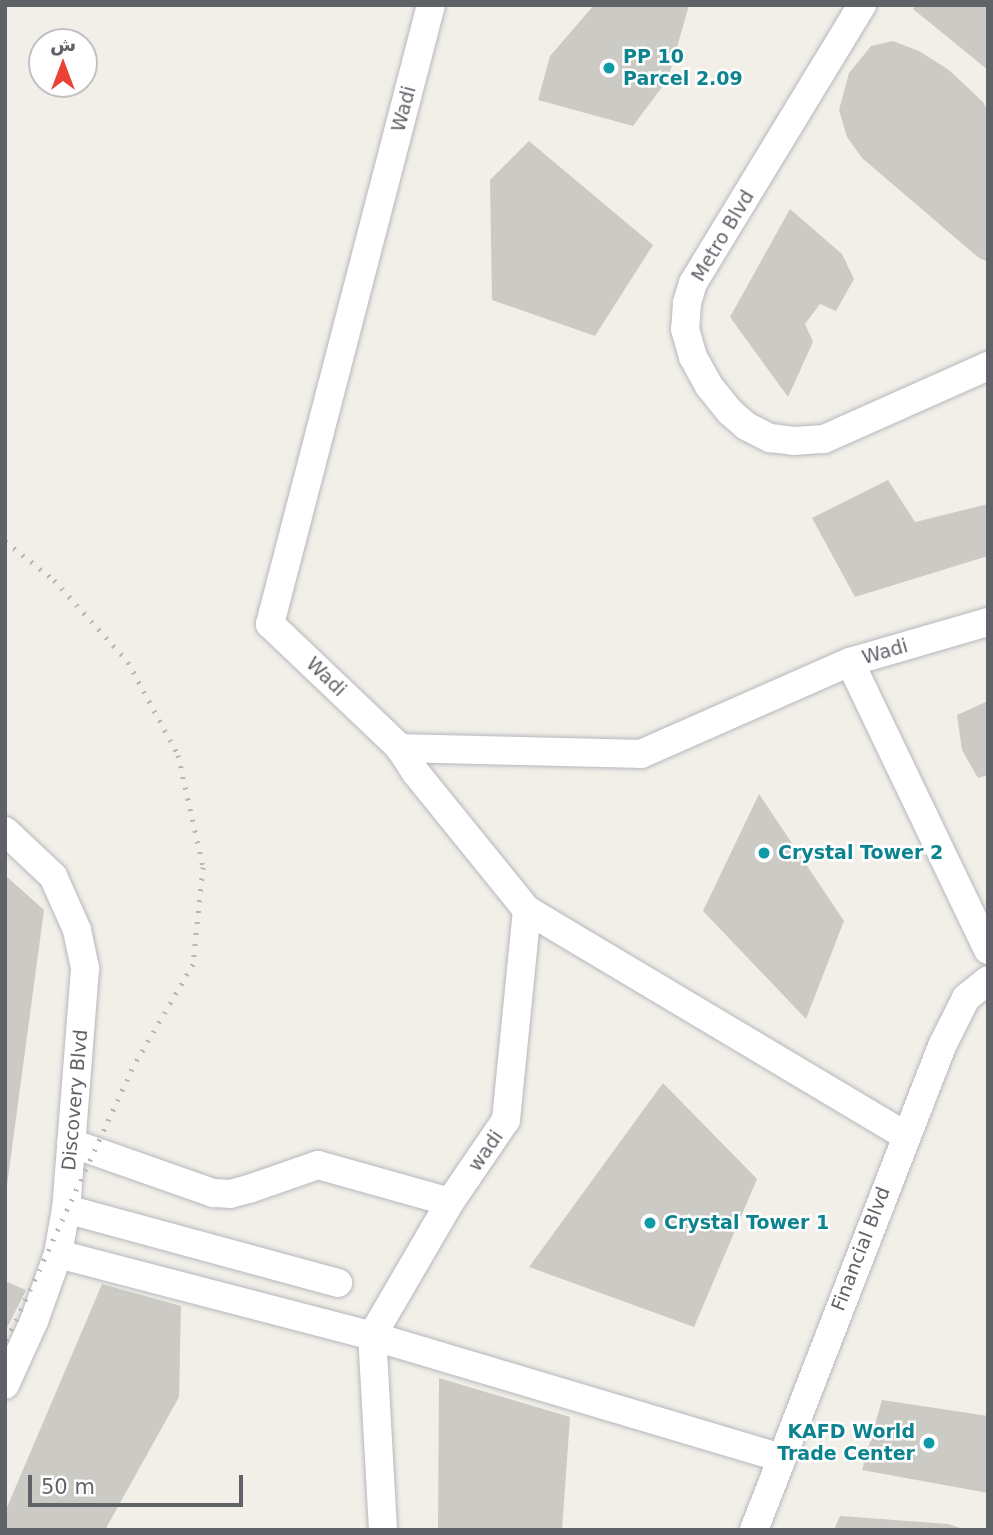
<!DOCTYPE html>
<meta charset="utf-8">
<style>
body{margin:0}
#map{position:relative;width:993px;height:1535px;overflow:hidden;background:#f1efe8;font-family:"DejaVu Sans","Noto Naskh Arabic",sans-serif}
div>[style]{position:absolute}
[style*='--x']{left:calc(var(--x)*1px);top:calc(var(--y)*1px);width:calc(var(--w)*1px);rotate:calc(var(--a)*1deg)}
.building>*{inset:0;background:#cccac5}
.roads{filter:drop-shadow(0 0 2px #b5b8bc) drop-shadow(0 0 2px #b5b8bc)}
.minor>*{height:28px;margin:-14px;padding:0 14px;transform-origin:14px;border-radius:14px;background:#fff}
.rail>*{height:5px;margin-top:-2.5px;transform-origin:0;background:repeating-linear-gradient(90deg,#b6b7b8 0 2px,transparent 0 11px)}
.dots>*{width:19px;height:19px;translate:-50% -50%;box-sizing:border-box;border:4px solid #fff;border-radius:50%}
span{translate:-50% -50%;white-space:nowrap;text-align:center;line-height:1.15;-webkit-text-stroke:5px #fff;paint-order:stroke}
.culture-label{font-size:19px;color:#0d838f;font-weight:700}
.left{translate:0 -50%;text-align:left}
.right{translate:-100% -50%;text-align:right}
.street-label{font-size:19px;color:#5f6368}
.frame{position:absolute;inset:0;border:7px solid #5f6368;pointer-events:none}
.north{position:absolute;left:28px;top:28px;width:70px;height:70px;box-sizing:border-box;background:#fff;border:2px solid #bfc1c3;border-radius:50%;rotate:0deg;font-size:19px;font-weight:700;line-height:28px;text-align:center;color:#5f6368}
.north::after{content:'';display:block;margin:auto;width:24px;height:32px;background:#ea4335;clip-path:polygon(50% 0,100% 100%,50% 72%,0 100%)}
.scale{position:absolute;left:28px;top:1475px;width:215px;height:32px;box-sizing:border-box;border:4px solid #5f6368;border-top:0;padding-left:9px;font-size:21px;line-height:24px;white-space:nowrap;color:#5f6368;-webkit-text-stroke:5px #fff;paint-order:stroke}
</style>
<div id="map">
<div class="building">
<i style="clip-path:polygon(594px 5px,689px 5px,668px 79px,633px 126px,538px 100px,550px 56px)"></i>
<i style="clip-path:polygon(916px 5px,988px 5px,988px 70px,913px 9px)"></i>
<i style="clip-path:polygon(893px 41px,919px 51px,949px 70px,983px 102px,988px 112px,988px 262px,979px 258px,862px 158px,847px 137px,839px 110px,849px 73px,871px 46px)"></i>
<i style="clip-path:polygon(529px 141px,653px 245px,595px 336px,492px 300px,490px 180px)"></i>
<i style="clip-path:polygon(790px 209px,842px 254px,854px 279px,836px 311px,820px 304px,805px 324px,813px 342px,788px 397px,730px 317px)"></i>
<i style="clip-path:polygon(888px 480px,915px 522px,988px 504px,988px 556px,855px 597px,812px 518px)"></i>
<i style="clip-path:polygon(988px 701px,988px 775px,978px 778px,962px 750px,957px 715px)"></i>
<i style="clip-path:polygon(759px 794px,844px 921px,806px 1019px,703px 911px)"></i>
<i style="clip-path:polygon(5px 875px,44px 910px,7px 1185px,5px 1185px)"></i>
<i style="clip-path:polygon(663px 1083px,757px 1179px,694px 1327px,529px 1267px)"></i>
<i style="clip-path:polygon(5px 1281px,26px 1290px,5px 1332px)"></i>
<i style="clip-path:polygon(102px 1284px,181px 1306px,179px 1397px,105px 1530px,5px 1530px,5px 1512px)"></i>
<i style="clip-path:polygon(439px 1378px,570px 1417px,562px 1530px,438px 1530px)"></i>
<i style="clip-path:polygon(882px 1400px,988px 1416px,988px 1493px,862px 1470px)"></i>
<i style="clip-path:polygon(840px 1516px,948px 1524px,963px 1529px,834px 1530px)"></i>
</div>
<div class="roads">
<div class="minor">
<i style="--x:431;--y:5;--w:640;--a:104.58"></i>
<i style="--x:270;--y:624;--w:180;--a:43.6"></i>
<i style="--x:400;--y:748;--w:241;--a:1.4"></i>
<i style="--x:641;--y:754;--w:228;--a:-23.8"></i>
<i style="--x:850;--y:662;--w:144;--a:-16.2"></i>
<i style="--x:862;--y:5;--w:325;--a:121.3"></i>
<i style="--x:693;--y:283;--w:21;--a:107"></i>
<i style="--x:687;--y:303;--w:26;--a:94"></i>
<i style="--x:685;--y:329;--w:29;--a:74"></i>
<i style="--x:693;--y:357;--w:33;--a:61"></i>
<i style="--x:709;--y:386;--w:33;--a:51"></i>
<i style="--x:730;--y:412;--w:21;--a:41"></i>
<i style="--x:746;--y:426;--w:27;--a:27"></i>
<i style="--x:770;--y:438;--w:24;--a:7"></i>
<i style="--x:794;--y:441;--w:30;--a:-4"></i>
<i style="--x:824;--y:439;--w:180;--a:-24"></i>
<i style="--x:850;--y:662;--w:319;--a:64.4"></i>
<i style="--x:5;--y:831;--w:66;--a:43.2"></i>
<i style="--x:53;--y:876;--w:59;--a:66"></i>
<i style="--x:77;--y:930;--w:40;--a:78"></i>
<i style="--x:85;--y:969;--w:241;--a:94.5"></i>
<i style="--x:66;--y:1209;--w:46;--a:100.1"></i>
<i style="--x:58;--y:1254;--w:71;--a:109.7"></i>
<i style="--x:34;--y:1321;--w:70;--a:114.4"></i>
<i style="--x:527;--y:910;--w:440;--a:30.8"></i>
<i style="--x:71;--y:1143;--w:151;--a:19.4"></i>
<i style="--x:213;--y:1193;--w:17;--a:3"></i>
<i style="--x:230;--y:1194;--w:20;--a:-15"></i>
<i style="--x:249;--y:1189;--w:73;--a:-19.2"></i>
<i style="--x:318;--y:1165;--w:137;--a:15.7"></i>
<i style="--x:66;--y:1209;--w:282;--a:15.2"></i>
<i style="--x:58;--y:1254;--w:325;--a:14.6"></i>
<i style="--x:372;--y:1336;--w:426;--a:16.6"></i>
<i style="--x:383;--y:1530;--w:194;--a:-93.2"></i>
<i style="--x:372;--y:1336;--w:155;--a:-59.8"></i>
<i style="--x:450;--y:1202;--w:99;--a:-55.7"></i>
<i style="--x:506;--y:1120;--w:211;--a:-84.3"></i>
<i style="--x:527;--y:910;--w:176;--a:-129"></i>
<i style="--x:416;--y:773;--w:30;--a:-123"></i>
<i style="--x:754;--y:1530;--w:519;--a:-68.77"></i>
<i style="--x:942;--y:1046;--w:54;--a:-63.4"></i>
<i style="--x:966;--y:998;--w:28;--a:-39"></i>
</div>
</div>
<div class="rail">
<i style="--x:5;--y:541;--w:63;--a:38.5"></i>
<i style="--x:54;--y:580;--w:110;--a:47.9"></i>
<i style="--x:128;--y:662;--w:106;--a:61.7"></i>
<i style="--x:178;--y:755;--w:115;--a:77.4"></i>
<i style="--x:203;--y:867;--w:98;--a:95.9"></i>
<i style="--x:193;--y:964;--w:121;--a:120.2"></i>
<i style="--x:132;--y:1069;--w:303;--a:114.8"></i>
</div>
<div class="dots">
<i style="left:609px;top:68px;background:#0f9aa8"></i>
<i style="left:764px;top:853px;background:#0f9aa8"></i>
<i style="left:650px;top:1223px;background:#0f9aa8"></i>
<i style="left:929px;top:1443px;background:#0f9aa8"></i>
</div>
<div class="culture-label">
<span class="left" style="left:623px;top:68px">PP 10<br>Parcel 2.09</span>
<span class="left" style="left:778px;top:853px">Crystal Tower 2</span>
<span class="left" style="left:664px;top:1223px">Crystal Tower 1</span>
<span class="right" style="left:915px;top:1443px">KAFD World<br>Trade Center</span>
</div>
<div class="street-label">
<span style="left:404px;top:109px;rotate:-75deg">Wadi</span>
<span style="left:723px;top:236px;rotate:-59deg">Metro Blvd</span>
<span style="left:885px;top:652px;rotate:-16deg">Wadi</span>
<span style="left:326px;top:677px;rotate:44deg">Wadi</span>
<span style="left:75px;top:1100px;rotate:-85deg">Discovery Blvd</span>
<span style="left:486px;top:1151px;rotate:-55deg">wadi</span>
<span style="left:861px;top:1249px;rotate:-69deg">Financial Blvd</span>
</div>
<div class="frame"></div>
<div class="north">ش</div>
<div class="scale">50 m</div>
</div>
